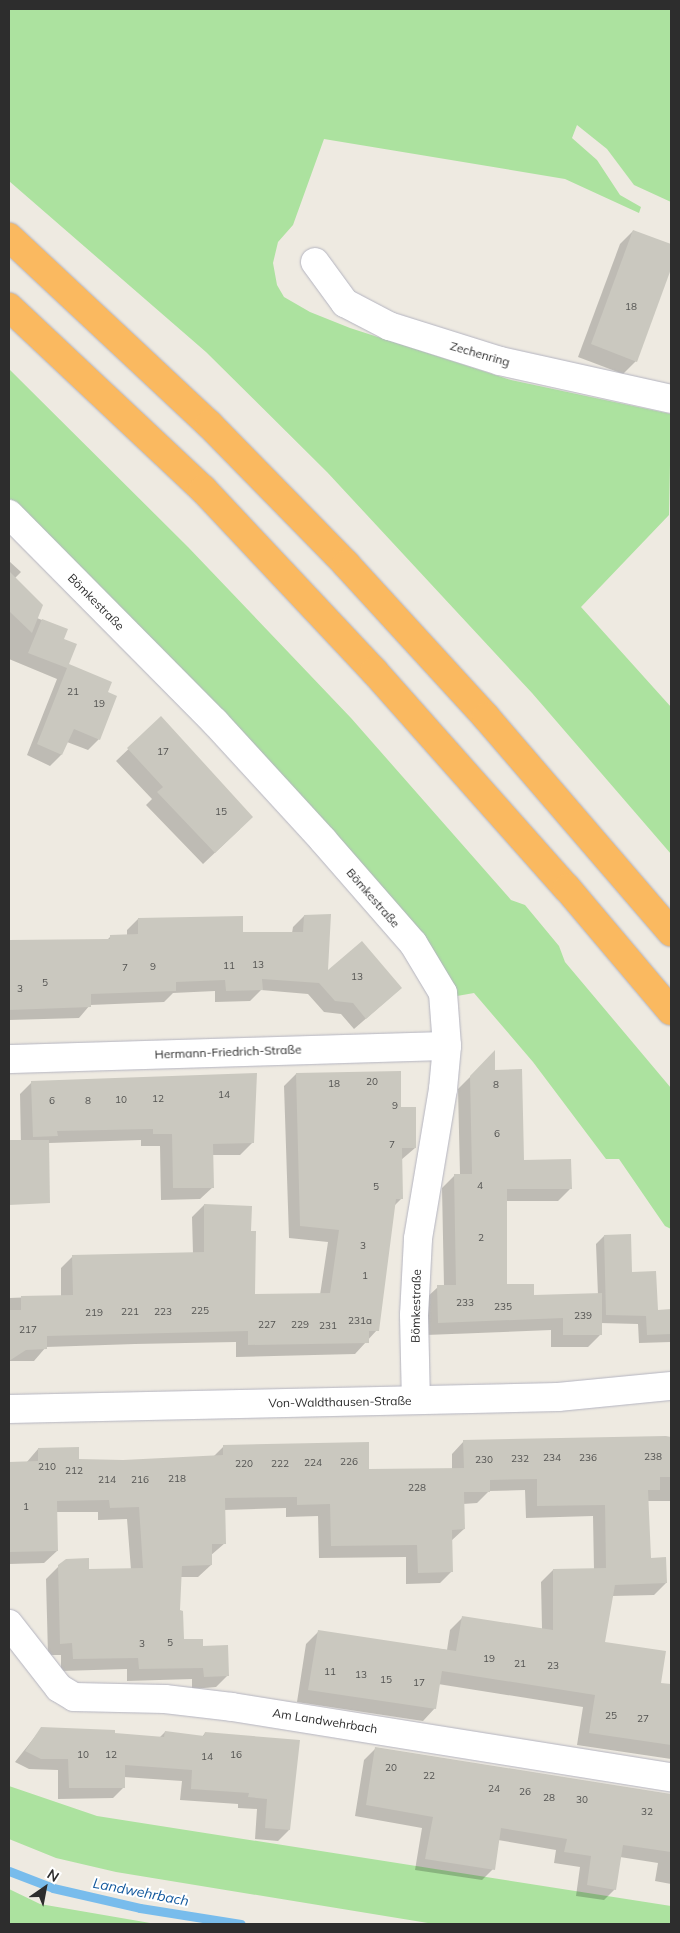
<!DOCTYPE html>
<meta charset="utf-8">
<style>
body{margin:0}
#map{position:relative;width:680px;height:1933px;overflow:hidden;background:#eeeae1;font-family:Mulish,sans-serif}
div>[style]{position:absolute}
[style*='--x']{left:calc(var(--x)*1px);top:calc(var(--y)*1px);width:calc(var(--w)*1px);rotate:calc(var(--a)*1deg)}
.green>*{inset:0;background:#ace29f}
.shadow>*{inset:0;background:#0003}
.stream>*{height:9px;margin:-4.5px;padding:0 4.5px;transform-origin:4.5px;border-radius:4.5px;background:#78bcec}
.building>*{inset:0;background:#cac8bf}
.roads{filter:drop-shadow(0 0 1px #b4b4c0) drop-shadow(0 0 1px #b4b4c0)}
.minor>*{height:28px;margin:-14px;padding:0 14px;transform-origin:14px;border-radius:14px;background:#fff}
.highway>*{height:28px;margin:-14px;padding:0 14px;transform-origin:14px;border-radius:14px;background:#fab960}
span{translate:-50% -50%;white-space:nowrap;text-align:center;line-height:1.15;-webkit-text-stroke:4px #fff;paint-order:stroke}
.number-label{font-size:10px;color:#545452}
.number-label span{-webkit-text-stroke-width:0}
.street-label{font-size:12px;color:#2d2d2d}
.water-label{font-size:14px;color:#12589d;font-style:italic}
.frame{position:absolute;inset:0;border:10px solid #2d2d2d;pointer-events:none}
.north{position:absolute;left:20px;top:1863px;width:50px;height:50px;-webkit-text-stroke:4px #fff;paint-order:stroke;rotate:33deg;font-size:14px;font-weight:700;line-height:20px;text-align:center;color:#2d2d2d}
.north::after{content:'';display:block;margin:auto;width:18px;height:22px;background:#2d2d2d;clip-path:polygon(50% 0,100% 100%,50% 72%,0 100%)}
</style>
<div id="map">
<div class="green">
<i style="clip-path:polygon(9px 9px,671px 9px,671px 202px,634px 185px,607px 149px,577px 125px,572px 138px,597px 160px,620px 195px,641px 207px,639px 213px,565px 179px,324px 139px,293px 225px,278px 242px,273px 263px,277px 285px,284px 297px,310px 312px,350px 328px,511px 380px,671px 414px,669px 515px,581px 607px,671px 707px,671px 854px,532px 693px,327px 472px,206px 352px,9px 181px)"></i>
<i style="clip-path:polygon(9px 369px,188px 547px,351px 718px,511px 900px,525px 905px,559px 946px,565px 962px,671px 1088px,671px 1229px,665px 1226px,619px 1159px,606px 1159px,533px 1062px,474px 993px,457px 996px,9px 501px)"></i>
<i style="clip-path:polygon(9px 1786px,97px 1816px,671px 1906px,671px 1924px,434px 1924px,116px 1872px,56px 1858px,9px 1839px)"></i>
<i style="clip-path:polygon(9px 1889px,40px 1904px,156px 1924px,9px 1924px)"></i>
</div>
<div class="shadow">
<i style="clip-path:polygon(633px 231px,671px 245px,671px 266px,636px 361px,623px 374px,578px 357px,620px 244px)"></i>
<i style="clip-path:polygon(9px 561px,21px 572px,14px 579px,37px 618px,66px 630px,62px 640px,68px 665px,106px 692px,99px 739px,88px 750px,67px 742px,61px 755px,50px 766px,27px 755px,57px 679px,9px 659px)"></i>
<i style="clip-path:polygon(161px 718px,240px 829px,203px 864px,146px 805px,152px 799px,116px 761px)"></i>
<i style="clip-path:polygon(304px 916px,327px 973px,401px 988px,354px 1029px,341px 1014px,324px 1012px,308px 994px,261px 990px,250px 1001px,215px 1002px,215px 991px,173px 993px,164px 1002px,90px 1005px,79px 1018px,9px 1020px,10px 941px,106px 941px,110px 937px,127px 936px,127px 930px,138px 919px,242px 933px,292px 933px,293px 927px)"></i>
<i style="clip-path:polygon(494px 1053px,494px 1071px,523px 1161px,570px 1189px,558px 1201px,505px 1201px,506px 1285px,533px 1296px,598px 1295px,596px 1244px,604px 1236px,657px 1311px,671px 1311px,671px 1342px,639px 1343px,638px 1324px,600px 1323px,600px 1335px,588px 1347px,551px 1347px,551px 1330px,426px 1335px,425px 1299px,438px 1287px,444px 1287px,442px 1188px,454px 1176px,460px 1175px,458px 1089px)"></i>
<i style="clip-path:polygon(296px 1074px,400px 1108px,415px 1148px,401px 1160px,402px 1198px,393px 1207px,377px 1330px,355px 1354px,236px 1357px,236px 1342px,135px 1344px,46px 1347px,34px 1361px,9px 1361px,9px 1298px,61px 1296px,61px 1268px,73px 1256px,193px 1254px,192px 1217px,204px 1205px,249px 1232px,253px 1296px,320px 1295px,328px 1242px,289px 1238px,284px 1086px)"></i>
<i style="clip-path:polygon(32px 1082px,253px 1142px,240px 1155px,212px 1155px,213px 1187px,200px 1199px,161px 1200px,160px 1146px,141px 1146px,141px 1140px,49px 1143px,44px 1148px,21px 1148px,20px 1094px)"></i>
<i style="clip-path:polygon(671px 1438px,671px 1501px,647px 1501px,649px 1560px,666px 1583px,654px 1595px,612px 1596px,604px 1643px,660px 1684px,671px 1686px,671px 1759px,577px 1745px,583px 1707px,438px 1684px,435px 1708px,423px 1721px,297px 1702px,306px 1644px,318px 1632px,447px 1650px,450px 1630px,462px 1618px,542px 1629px,541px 1582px,553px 1570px,594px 1570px,593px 1516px,526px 1518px,525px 1490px,489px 1491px,477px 1503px,463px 1504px,464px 1529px,451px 1541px,452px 1571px,440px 1583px,406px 1584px,406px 1557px,319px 1558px,318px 1516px,286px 1517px,286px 1508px,224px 1510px,225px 1543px,210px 1556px,211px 1565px,198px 1577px,180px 1577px,178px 1611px,183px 1640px,202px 1647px,228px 1675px,216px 1687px,192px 1689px,192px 1679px,127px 1681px,127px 1669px,61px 1671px,61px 1655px,48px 1655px,46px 1579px,59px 1566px,88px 1571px,131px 1570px,127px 1519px,98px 1520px,98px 1512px,56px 1512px,57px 1551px,44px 1563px,9px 1564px,9px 1463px,26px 1463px,38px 1449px,78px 1460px,133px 1461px,213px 1457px,224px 1446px,368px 1443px,368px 1470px,452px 1469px,452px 1454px,464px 1441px)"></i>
<i style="clip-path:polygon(41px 1729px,159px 1738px,165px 1732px,202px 1737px,205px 1733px,298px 1741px,289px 1830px,278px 1841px,255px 1839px,257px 1809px,238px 1808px,238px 1804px,180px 1800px,182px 1781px,124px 1777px,124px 1787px,113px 1798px,58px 1799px,58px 1770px,29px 1769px,15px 1762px)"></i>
<i style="clip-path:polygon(376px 1748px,671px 1795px,671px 1884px,655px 1881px,658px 1863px,620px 1857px,615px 1889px,604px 1900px,576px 1896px,580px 1867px,554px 1863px,556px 1850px,498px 1840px,493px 1869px,482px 1880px,415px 1870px,422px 1828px,355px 1816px,364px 1760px)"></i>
</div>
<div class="stream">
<i style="--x:9;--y:1871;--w:47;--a:21.1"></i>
<i style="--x:53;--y:1888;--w:89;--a:12.9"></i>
<i style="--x:140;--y:1908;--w:102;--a:9"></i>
</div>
<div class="building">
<i style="clip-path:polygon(633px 230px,671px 244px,671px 269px,637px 362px,591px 344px)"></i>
<i style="clip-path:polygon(9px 571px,43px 605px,32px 633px,9px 611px)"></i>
<i style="clip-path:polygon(42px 619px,68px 629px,64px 639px,77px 644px,69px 664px,112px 682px,108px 692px,117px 696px,100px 740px,74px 729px,62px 755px,37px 744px,67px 668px,28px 653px)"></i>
<i style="clip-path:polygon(161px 716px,253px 817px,215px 853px,157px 792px,163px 787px,127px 748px)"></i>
<i style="clip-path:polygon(331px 914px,328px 970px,362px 941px,402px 988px,366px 1019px,353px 1003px,335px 1001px,319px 983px,262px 979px,263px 990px,226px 991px,225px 980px,176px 982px,176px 991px,91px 994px,91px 1007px,9px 1010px,9px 940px,110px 939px,110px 935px,138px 934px,138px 918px,243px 916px,243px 932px,303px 932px,304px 915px)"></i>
<i style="clip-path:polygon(495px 1050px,495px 1070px,522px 1069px,524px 1160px,571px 1159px,572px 1189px,507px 1189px,507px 1284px,534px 1284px,534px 1295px,602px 1293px,602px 1335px,563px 1335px,563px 1318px,438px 1323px,437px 1285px,456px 1285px,454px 1174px,472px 1174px,470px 1076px)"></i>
<i style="clip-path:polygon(401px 1071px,401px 1107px,416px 1107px,416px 1148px,402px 1148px,403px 1199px,396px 1199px,379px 1331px,369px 1331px,369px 1343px,248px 1345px,248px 1331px,47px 1336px,47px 1349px,26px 1350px,9px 1361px,9px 1310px,21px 1310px,21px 1296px,73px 1295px,72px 1255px,204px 1252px,204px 1204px,252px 1206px,251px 1231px,256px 1231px,255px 1294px,330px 1293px,339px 1230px,300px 1226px,296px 1073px)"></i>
<i style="clip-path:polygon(257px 1073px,254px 1143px,213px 1144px,214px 1188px,173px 1188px,172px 1134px,153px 1134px,153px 1129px,57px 1131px,58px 1136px,33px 1137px,31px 1081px)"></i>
<i style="clip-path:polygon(9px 1140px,49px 1140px,50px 1203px,9px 1205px)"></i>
<i style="clip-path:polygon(631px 1234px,632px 1272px,656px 1271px,658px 1310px,671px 1309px,671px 1334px,647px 1335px,646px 1316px,606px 1315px,604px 1235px)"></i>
<i style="clip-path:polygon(666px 1436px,671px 1437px,671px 1477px,660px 1477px,660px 1490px,648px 1490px,651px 1558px,666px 1557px,667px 1583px,615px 1585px,605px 1642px,666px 1651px,661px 1683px,671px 1684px,671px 1745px,589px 1733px,595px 1695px,442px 1671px,436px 1709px,308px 1690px,318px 1630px,456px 1651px,462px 1616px,553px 1630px,553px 1569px,606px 1568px,605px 1505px,537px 1506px,537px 1479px,490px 1480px,490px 1492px,464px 1492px,465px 1529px,452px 1530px,453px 1572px,418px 1573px,417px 1545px,331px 1546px,330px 1504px,297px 1505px,297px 1497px,225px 1498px,226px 1544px,212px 1544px,212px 1565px,182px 1566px,180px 1610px,183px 1611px,184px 1639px,203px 1639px,203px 1646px,228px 1645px,229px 1676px,204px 1677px,203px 1668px,139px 1669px,138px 1658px,73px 1659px,72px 1643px,60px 1644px,58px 1565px,66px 1559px,89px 1558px,89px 1569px,143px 1568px,139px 1507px,110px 1508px,109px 1500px,57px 1501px,58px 1551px,9px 1552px,9px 1462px,38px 1461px,38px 1448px,79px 1447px,79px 1459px,123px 1460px,223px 1455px,223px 1445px,369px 1442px,369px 1469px,464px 1468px,463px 1440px)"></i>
<i style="clip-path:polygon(41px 1727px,115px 1730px,115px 1733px,164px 1737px,165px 1731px,204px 1736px,205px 1732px,300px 1740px,290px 1830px,265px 1828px,267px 1799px,248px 1797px,249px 1793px,191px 1789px,192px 1770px,125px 1765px,125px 1788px,69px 1788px,68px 1759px,41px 1759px,25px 1751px)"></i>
<i style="clip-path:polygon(375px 1747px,671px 1794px,671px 1852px,623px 1845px,616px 1890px,587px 1885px,591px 1856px,564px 1852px,567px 1839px,501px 1828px,495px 1870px,425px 1859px,433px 1817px,366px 1805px)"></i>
</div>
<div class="roads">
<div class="minor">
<i style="--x:315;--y:262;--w:51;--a:53.8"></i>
<i style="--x:345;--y:303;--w:50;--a:27.6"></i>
<i style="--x:389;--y:326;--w:116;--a:17.5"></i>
<i style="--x:500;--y:361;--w:175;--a:12.5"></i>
<i style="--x:9;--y:514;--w:293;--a:45.3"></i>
<i style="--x:215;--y:722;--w:160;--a:47.5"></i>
<i style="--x:323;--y:840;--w:137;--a:48.9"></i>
<i style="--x:413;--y:943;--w:58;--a:59"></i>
<i style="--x:443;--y:993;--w:53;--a:85.7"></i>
<i style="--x:447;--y:1046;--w:43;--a:95.3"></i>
<i style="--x:443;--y:1089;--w:152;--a:99.5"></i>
<i style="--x:418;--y:1239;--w:76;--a:93"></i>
<i style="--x:414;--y:1315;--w:85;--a:88.7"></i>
<i style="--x:9;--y:1059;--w:438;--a:-1.7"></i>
<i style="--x:9;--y:1409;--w:549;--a:-1.25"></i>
<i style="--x:558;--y:1397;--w:114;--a:-5.6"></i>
<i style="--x:9;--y:1624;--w:81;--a:52"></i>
<i style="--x:59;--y:1688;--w:17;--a:31"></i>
<i style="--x:74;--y:1697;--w:91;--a:1.3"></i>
<i style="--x:165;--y:1699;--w:67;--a:6.8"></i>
<i style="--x:232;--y:1707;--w:445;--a:9.1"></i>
</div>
<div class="highway">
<i style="--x:9;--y:237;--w:274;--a:43.1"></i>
<i style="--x:209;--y:424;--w:196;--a:45.6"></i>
<i style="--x:346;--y:564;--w:207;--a:47.5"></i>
<i style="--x:486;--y:717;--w:284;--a:49.3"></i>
<i style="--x:9;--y:307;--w:266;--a:43.2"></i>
<i style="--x:203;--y:489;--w:250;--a:46.8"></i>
<i style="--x:374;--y:671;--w:290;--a:48.4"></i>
<i style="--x:567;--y:888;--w:161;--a:49.8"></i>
</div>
</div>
<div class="number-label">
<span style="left:631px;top:307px">18</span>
<span style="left:73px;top:692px">21</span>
<span style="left:99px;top:704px">19</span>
<span style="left:163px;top:752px">17</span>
<span style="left:221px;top:812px">15</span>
<span style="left:258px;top:965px">13</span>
<span style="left:229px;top:966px">11</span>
<span style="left:153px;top:967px">9</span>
<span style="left:125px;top:968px">7</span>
<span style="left:357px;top:977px">13</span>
<span style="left:45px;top:983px">5</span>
<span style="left:20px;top:989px">3</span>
<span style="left:372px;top:1082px">20</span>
<span style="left:334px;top:1084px">18</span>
<span style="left:496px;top:1085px">8</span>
<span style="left:224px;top:1095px">14</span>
<span style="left:158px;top:1099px">12</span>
<span style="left:121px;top:1100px">10</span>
<span style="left:52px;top:1101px">6</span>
<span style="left:88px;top:1101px">8</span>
<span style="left:395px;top:1106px">9</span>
<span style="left:497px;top:1134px">6</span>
<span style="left:392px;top:1145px">7</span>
<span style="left:480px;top:1186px">4</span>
<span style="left:376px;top:1187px">5</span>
<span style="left:481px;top:1238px">2</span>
<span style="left:363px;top:1246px">3</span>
<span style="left:365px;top:1276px">1</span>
<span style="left:465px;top:1303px">233</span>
<span style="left:503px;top:1307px">235</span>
<span style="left:200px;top:1311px">225</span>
<span style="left:130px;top:1312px">221</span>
<span style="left:163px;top:1312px">223</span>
<span style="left:94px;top:1313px">219</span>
<span style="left:583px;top:1316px">239</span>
<span style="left:360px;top:1321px">231a</span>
<span style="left:267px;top:1325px">227</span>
<span style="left:300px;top:1325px">229</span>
<span style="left:328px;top:1326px">231</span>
<span style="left:28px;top:1330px">217</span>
<span style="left:653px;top:1457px">238</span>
<span style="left:552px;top:1458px">234</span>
<span style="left:588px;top:1458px">236</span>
<span style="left:520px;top:1459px">232</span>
<span style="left:484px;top:1460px">230</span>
<span style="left:349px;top:1462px">226</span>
<span style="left:313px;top:1463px">224</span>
<span style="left:244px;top:1464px">220</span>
<span style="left:280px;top:1464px">222</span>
<span style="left:47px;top:1467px">210</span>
<span style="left:74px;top:1471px">212</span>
<span style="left:177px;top:1479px">218</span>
<span style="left:107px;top:1480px">214</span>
<span style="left:140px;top:1480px">216</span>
<span style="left:417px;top:1488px">228</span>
<span style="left:26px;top:1507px">1</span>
<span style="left:170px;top:1643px">5</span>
<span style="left:142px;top:1644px">3</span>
<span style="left:489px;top:1659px">19</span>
<span style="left:520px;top:1664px">21</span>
<span style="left:553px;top:1666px">23</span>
<span style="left:330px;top:1672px">11</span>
<span style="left:361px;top:1675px">13</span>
<span style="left:386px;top:1680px">15</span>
<span style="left:419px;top:1683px">17</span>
<span style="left:611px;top:1716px">25</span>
<span style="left:643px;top:1719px">27</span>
<span style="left:83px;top:1755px">10</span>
<span style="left:111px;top:1755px">12</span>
<span style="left:236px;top:1755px">16</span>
<span style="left:207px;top:1757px">14</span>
<span style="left:391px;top:1768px">20</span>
<span style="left:429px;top:1776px">22</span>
<span style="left:494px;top:1789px">24</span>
<span style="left:525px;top:1792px">26</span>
<span style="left:549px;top:1798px">28</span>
<span style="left:582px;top:1800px">30</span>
<span style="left:647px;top:1812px">32</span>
</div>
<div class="street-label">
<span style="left:480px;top:354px;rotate:16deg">Zechenring</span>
<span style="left:96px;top:602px;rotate:45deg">Bömkestraße</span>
<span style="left:373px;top:898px;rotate:49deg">Bömkestraße</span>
<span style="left:228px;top:1052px;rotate:-2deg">Hermann-Friedrich-Straße</span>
<span style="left:416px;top:1306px;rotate:-89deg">Bömkestraße</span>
<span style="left:340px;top:1402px;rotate:-1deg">Von-Waldthausen-Straße</span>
<span style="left:325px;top:1721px;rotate:9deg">Am Landwehrbach</span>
</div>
<div class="water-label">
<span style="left:141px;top:1892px;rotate:11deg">Landwehrbach</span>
</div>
<div class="frame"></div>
<div class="north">N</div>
</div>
